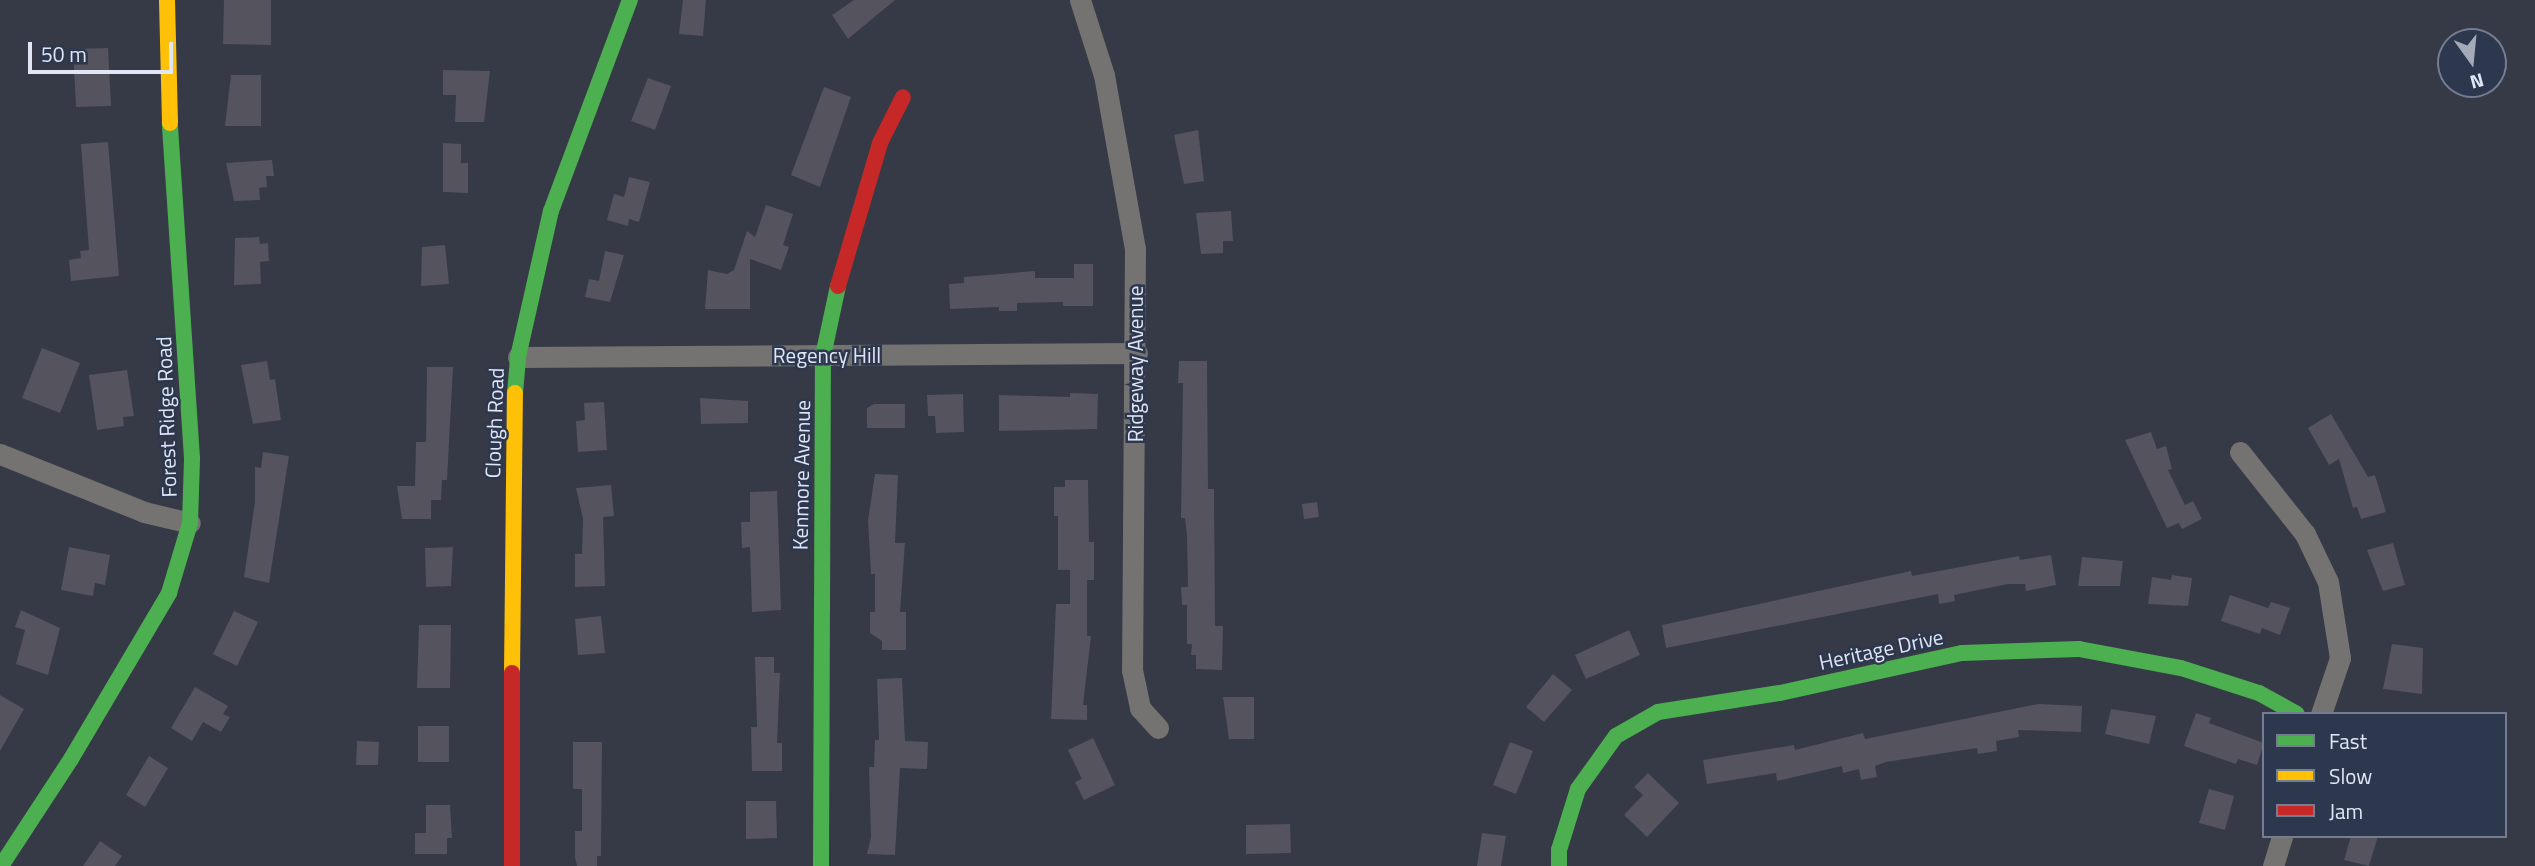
<!DOCTYPE html>
<style>
body{margin:0}
#map{position:relative;width:2535px;height:866px;overflow:hidden;background:#353a46;font-family:"Titillium Web",sans-serif}
div>[style]{position:absolute}
[style*='--x']{left:calc(var(--x)*1px);top:calc(var(--y)*1px);width:calc(var(--w)*1px);rotate:calc(var(--a)*1deg)}
.building>*{inset:0;background:#54535e}
.street>*{height:21px;margin:-10.5px;padding:0 10.5px;transform-origin:10.5px;border-radius:10.5px;background:#747371}
.fast>*{height:16px;margin:-8px;padding:0 8px;transform-origin:8px;border-radius:8px;background:#4caf50}
.slow>*{height:16px;margin:-8px;padding:0 8px;transform-origin:8px;border-radius:8px;background:#ffc107}
.jam>*{height:16px;margin:-8px;padding:0 8px;transform-origin:8px;border-radius:8px;background:#c62828}
span{translate:-50% -50%;white-space:nowrap;text-align:center;line-height:1.15;-webkit-text-stroke:5px #2d374e;paint-order:stroke}
.street-label{font-size:21px;color:#e0e6f5}
.legend{position:absolute;left:2262px;top:712px;width:245px;height:126px;box-sizing:border-box;background:#2d374e;border:2px solid #757d91;margin:0;padding:9px 12px;list-style:none;font-size:21px;color:#e0e6f5}
.legend li{display:flex;align-items:center;gap:14px;height:35px}
.legend b{width:35px;border:2px solid #757d91}
.north{position:absolute;left:2437px;top:28px;width:70px;height:70px;box-sizing:border-box;background:#2d374e;border:2px solid #757d91;border-radius:50%;rotate:165deg;font-size:19px;font-weight:700;line-height:28px;text-align:center;color:#e0e6f5}
.north::after{content:'';display:block;margin:auto;width:24px;height:32px;background:#a4aab8;clip-path:polygon(50% 0,100% 100%,50% 72%,0 100%)}
.scale{position:absolute;left:28px;top:42px;width:145px;height:32px;box-sizing:border-box;border:4px solid #e0e6f5;border-top:0;padding-left:9px;font-size:21px;line-height:24px;white-space:nowrap;color:#e0e6f5;-webkit-text-stroke:5px #2d374e;paint-order:stroke}
</style>
<div id="map">
<div class="building">
<i style="clip-path:polygon(224px 0,271px 0,271px 45px,223px 44px)"></i>
<i style="clip-path:polygon(683px 0,706px 0,703px 36px,679px 34px)"></i>
<i style="clip-path:polygon(854px 0,895px 0,848px 39px,832px 15px)"></i>
<i style="clip-path:polygon(108px 48px,111px 106px,76px 107px,73px 49px)"></i>
<i style="clip-path:polygon(443px 70px,490px 71px,484px 122px,455px 122px,456px 95px,443px 95px)"></i>
<i style="clip-path:polygon(231px 75px,261px 75px,261px 126px,225px 126px)"></i>
<i style="clip-path:polygon(648px 78px,671px 86px,655px 130px,631px 121px)"></i>
<i style="clip-path:polygon(824px 87px,851px 97px,820px 187px,791px 175px)"></i>
<i style="clip-path:polygon(1198px 130px,1204px 181px,1184px 184px,1174px 135px)"></i>
<i style="clip-path:polygon(108px 142px,119px 276px,71px 281px,69px 260px,81px 258px,80px 251px,89px 250px,81px 144px)"></i>
<i style="clip-path:polygon(443px 143px,461px 144px,461px 163px,468px 163px,468px 193px,443px 192px)"></i>
<i style="clip-path:polygon(272px 160px,274px 176px,266px 176px,267px 187px,259px 188px,260px 200px,234px 201px,226px 163px)"></i>
<i style="clip-path:polygon(629px 177px,650px 182px,639px 222px,629px 219px,628px 226px,607px 220px,614px 194px,624px 197px)"></i>
<i style="clip-path:polygon(766px 205px,793px 214px,783px 245px,789px 247px,781px 270px,750px 259px,750px 309px,705px 309px,708px 270px,727px 274px,734px 270px,747px 231px,755px 237px)"></i>
<i style="clip-path:polygon(1231px 211px,1233px 241px,1223px 241px,1223px 253px,1201px 254px,1196px 213px)"></i>
<i style="clip-path:polygon(259px 237px,260px 244px,268px 243px,269px 261px,260px 262px,261px 284px,234px 285px,235px 238px)"></i>
<i style="clip-path:polygon(445px 245px,449px 284px,421px 286px,422px 247px)"></i>
<i style="clip-path:polygon(605px 251px,624px 255px,610px 302px,585px 297px,589px 279px,599px 281px)"></i>
<i style="clip-path:polygon(1074px 264px,1093px 264px,1093px 306px,1063px 306px,1063px 302px,1017px 303px,1017px 311px,999px 311px,999px 307px,950px 309px,949px 284px,964px 283px,964px 277px,1035px 271px,1035px 278px,1074px 278px)"></i>
<i style="clip-path:polygon(42px 348px,80px 363px,60px 413px,22px 398px)"></i>
<i style="clip-path:polygon(267px 361px,270px 380px,275px 379px,281px 420px,253px 424px,241px 365px)"></i>
<i style="clip-path:polygon(1179px 361px,1207px 361px,1208px 489px,1214px 489px,1215px 626px,1223px 626px,1222px 670px,1196px 669px,1196px 655px,1191px 655px,1192px 644px,1187px 644px,1187px 605px,1182px 605px,1181px 587px,1188px 587px,1187px 536px,1185px 518px,1181px 518px,1183px 383px,1178px 383px)"></i>
<i style="clip-path:polygon(427px 367px,453px 367px,447px 480px,442px 480px,441px 500px,431px 500px,431px 519px,402px 519px,397px 486px,415px 486px,416px 442px,426px 442px)"></i>
<i style="clip-path:polygon(127px 370px,134px 416px,123px 417px,124px 426px,97px 430px,89px 375px)"></i>
<i style="clip-path:polygon(1070px 393px,1098px 394px,1097px 429px,999px 431px,999px 395px,1070px 397px)"></i>
<i style="clip-path:polygon(963px 394px,964px 432px,936px 433px,935px 416px,928px 416px,927px 395px)"></i>
<i style="clip-path:polygon(700px 398px,748px 401px,748px 423px,701px 424px)"></i>
<i style="clip-path:polygon(604px 402px,607px 450px,578px 452px,576px 421px,585px 420px,584px 403px)"></i>
<i style="clip-path:polygon(874px 404px,905px 404px,905px 428px,867px 428px,867px 408px)"></i>
<i style="clip-path:polygon(2331px 414px,2368px 477px,2375px 475px,2386px 512px,2361px 519px,2357px 507px,2353px 508px,2339px 459px,2329px 465px,2308px 428px)"></i>
<i style="clip-path:polygon(2151px 432px,2157px 449px,2166px 446px,2172px 469px,2168px 470px,2185px 505px,2193px 501px,2202px 519px,2182px 529px,2179px 523px,2167px 528px,2125px 440px)"></i>
<i style="clip-path:polygon(263px 452px,289px 456px,269px 583px,244px 577px,255px 502px,255px 467px,261px 468px)"></i>
<i style="clip-path:polygon(875px 474px,898px 475px,895px 543px,905px 543px,900px 612px,906px 612px,906px 650px,882px 650px,882px 641px,870px 633px,870px 612px,875px 612px,875px 574px,871px 574px,868px 520px)"></i>
<i style="clip-path:polygon(1065px 480px,1088px 480px,1089px 542px,1094px 542px,1094px 580px,1087px 580px,1087px 636px,1091px 636px,1083px 705px,1087px 705px,1087px 720px,1051px 719px,1056px 604px,1070px 604px,1070px 570px,1058px 570px,1058px 516px,1054px 516px,1054px 487px,1065px 487px)"></i>
<i style="clip-path:polygon(611px 485px,614px 516px,603px 517px,605px 586px,575px 587px,575px 554px,582px 554px,583px 519px,576px 488px)"></i>
<i style="clip-path:polygon(777px 491px,781px 610px,752px 612px,750px 547px,742px 548px,741px 522px,750px 522px,750px 492px)"></i>
<i style="clip-path:polygon(1317px 502px,1319px 517px,1304px 519px,1302px 504px)"></i>
<i style="clip-path:polygon(2393px 543px,2405px 585px,2383px 591px,2367px 550px)"></i>
<i style="clip-path:polygon(69px 547px,110px 555px,105px 585px,95px 583px,93px 596px,61px 590px)"></i>
<i style="clip-path:polygon(453px 547px,451px 586px,426px 587px,425px 548px)"></i>
<i style="clip-path:polygon(2051px 555px,2056px 585px,2026px 591px,2025px 584px,2008px 584px,1954px 595px,1955px 601px,1939px 604px,1938px 594px,1666px 648px,1662px 625px,1911px 571px,1912px 576px,2019px 556px,2020px 560px)"></i>
<i style="clip-path:polygon(2082px 557px,2123px 561px,2120px 586px,2078px 586px)"></i>
<i style="clip-path:polygon(2172px 575px,2192px 578px,2188px 606px,2148px 604px,2152px 577px,2171px 580px)"></i>
<i style="clip-path:polygon(2230px 595px,2268px 608px,2271px 602px,2290px 608px,2280px 635px,2262px 628px,2260px 634px,2221px 621px)"></i>
<i style="clip-path:polygon(21px 610px,60px 628px,48px 675px,16px 664px,25px 630px,15px 627px)"></i>
<i style="clip-path:polygon(234px 611px,258px 622px,237px 666px,213px 654px)"></i>
<i style="clip-path:polygon(601px 616px,605px 653px,578px 655px,575px 619px)"></i>
<i style="clip-path:polygon(419px 625px,451px 625px,450px 688px,417px 688px)"></i>
<i style="clip-path:polygon(1629px 630px,1640px 655px,1586px 679px,1575px 655px)"></i>
<i style="clip-path:polygon(2392px 644px,2423px 648px,2422px 694px,2383px 689px)"></i>
<i style="clip-path:polygon(755px 657px,774px 657px,774px 673px,780px 673px,777px 743px,782px 743px,782px 771px,752px 771px,751px 727px,757px 727px)"></i>
<i style="clip-path:polygon(1553px 674px,1572px 690px,1544px 722px,1526px 707px)"></i>
<i style="clip-path:polygon(902px 678px,905px 741px,928px 742px,927px 769px,900px 768px,895px 855px,867px 854px,871px 837px,869px 767px,874px 767px,875px 740px,879px 740px,877px 679px)"></i>
<i style="clip-path:polygon(195px 687px,228px 706px,223px 714px,230px 717px,221px 732px,203px 722px,192px 741px,171px 728px)"></i>
<i style="clip-path:polygon(0 695px,24px 709px,0 751px)"></i>
<i style="clip-path:polygon(1223px 697px,1254px 697px,1254px 739px,1229px 739px)"></i>
<i style="clip-path:polygon(2038px 704px,2082px 706px,2081px 732px,2018px 730px,2019px 737px,1996px 741px,1997px 751px,1978px 754px,1977px 748px,1886px 762px,1875px 766px,1877px 777px,1861px 780px,1859px 769px,1843px 773px,1842px 766px,1777px 781px,1776px 773px,1707px 784px,1703px 760px,1794px 745px,1795px 750px,1863px 733px,1865px 739px)"></i>
<i style="clip-path:polygon(2111px 709px,2156px 716px,2149px 744px,2105px 734px)"></i>
<i style="clip-path:polygon(2196px 713px,2211px 718px,2209px 723px,2264px 743px,2257px 765px,2238px 759px,2236px 764px,2184px 746px)"></i>
<i style="clip-path:polygon(418px 726px,449px 726px,449px 762px,418px 762px)"></i>
<i style="clip-path:polygon(1093px 738px,1115px 785px,1084px 800px,1075px 782px,1082px 779px,1068px 750px)"></i>
<i style="clip-path:polygon(357px 741px,379px 742px,378px 765px,356px 765px)"></i>
<i style="clip-path:polygon(573px 742px,602px 742px,601px 856px,597px 856px,597px 866px,577px 866px,575px 857px,575px 831px,582px 831px,582px 789px,573px 789px)"></i>
<i style="clip-path:polygon(1510px 742px,1533px 751px,1516px 794px,1493px 785px)"></i>
<i style="clip-path:polygon(149px 756px,168px 768px,145px 807px,126px 795px)"></i>
<i style="clip-path:polygon(1648px 773px,1679px 803px,1647px 837px,1624px 815px,1643px 795px,1634px 787px)"></i>
<i style="clip-path:polygon(2209px 789px,2234px 796px,2225px 830px,2199px 823px)"></i>
<i style="clip-path:polygon(746px 801px,776px 801px,777px 838px,746px 839px)"></i>
<i style="clip-path:polygon(426px 805px,450px 805px,452px 838px,447px 838px,447px 854px,415px 854px,415px 833px,426px 833px)"></i>
<i style="clip-path:polygon(1290px 824px,1291px 853px,1246px 854px,1246px 825px)"></i>
<i style="clip-path:polygon(1482px 833px,1506px 836px,1501px 866px,1477px 866px)"></i>
<i style="clip-path:polygon(2351px 836px,2378px 836px,2369px 866px,2344px 860px)"></i>
<i style="clip-path:polygon(100px 841px,122px 856px,115px 866px,83px 866px)"></i>
</div>
<div class="street">
<i style="--x:1080;--y:0;--w:79;--a:72.3"></i>
<i style="--x:1104;--y:75;--w:177;--a:79.9"></i>
<i style="--x:1135;--y:249;--w:421;--a:90.4"></i>
<i style="--x:1132;--y:670;--w:39;--a:78"></i>
<i style="--x:1140;--y:708;--w:27;--a:48"></i>
<i style="--x:518;--y:357;--w:619;--a:-0.37"></i>
<i style="--x:2240;--y:452;--w:105;--a:51.6"></i>
<i style="--x:2305;--y:534;--w:53;--a:64.4"></i>
<i style="--x:2328;--y:582;--w:77;--a:81"></i>
<i style="--x:2340;--y:658;--w:59;--a:108.7"></i>
<i style="--x:0;--y:454;--w:155;--a:21.9"></i>
<i style="--x:144;--y:512;--w:47;--a:13.4"></i>
<i style="--x:2273;--y:866;--w:31;--a:-73"></i>
</div>
<div class="fast">
<i style="--x:515;--y:393;--w:36;--a:-85"></i>
<i style="--x:518;--y:357;--w:150;--a:-77.3"></i>
<i style="--x:551;--y:211;--w:225;--a:-69.5"></i>
<i style="--x:1;--y:866;--w:128;--a:-56.8"></i>
<i style="--x:71;--y:759;--w:193;--a:-59.4"></i>
<i style="--x:169;--y:593;--w:73;--a:-73.3"></i>
<i style="--x:190;--y:523;--w:65;--a:-88.2"></i>
<i style="--x:192;--y:458;--w:336;--a:-93.8"></i>
<i style="--x:821;--y:866;--w:510;--a:-89.78"></i>
<i style="--x:823;--y:356;--w:72;--a:-77.9"></i>
<i style="--x:1559;--y:866;--w:16;--a:-90"></i>
<i style="--x:1559;--y:850;--w:64;--a:-72.7"></i>
<i style="--x:1578;--y:789;--w:65;--a:-54.4"></i>
<i style="--x:1616;--y:736;--w:48;--a:-29.7"></i>
<i style="--x:1658;--y:712;--w:123;--a:-8.9"></i>
<i style="--x:1780;--y:693;--w:186;--a:-12.4"></i>
<i style="--x:1962;--y:653;--w:117;--a:-2"></i>
<i style="--x:2079;--y:649;--w:104;--a:10.6"></i>
<i style="--x:2181;--y:668;--w:82;--a:17.8"></i>
<i style="--x:2259;--y:693;--w:43;--a:28.9"></i>
</div>
<div class="slow">
<i style="--x:167;--y:0;--w:123;--a:88.6"></i>
<i style="--x:512;--y:673;--w:280;--a:-89.4"></i>
</div>
<div class="jam">
<i style="--x:838;--y:286;--w:149;--a:-73.6"></i>
<i style="--x:880;--y:143;--w:51;--a:-63.4"></i>
<i style="--x:512;--y:673;--w:193;--a:90"></i>
</div>
<div class="street-label">
<span style="left:827px;top:355px">Regency Hill</span>
<span style="left:1135px;top:364px;rotate:-90deg">Ridgeway Avenue</span>
<span style="left:166px;top:417px;rotate:-92deg">Forest Ridge Road</span>
<span style="left:494px;top:423px;rotate:-88deg">Clough Road</span>
<span style="left:801px;top:475px;rotate:-89deg">Kenmore Avenue</span>
<span style="left:1881px;top:649px;rotate:-12deg">Heritage Drive</span>
</div>
<ul class="legend">
<li><b style="height:9px;background:#4caf50"></b>Fast</li>
<li><b style="height:9px;background:#ffc107"></b>Slow</li>
<li><b style="height:9px;background:#c62828"></b>Jam</li>
</ul>
<div class="north">N</div>
<div class="scale">50 m</div>
</div>
